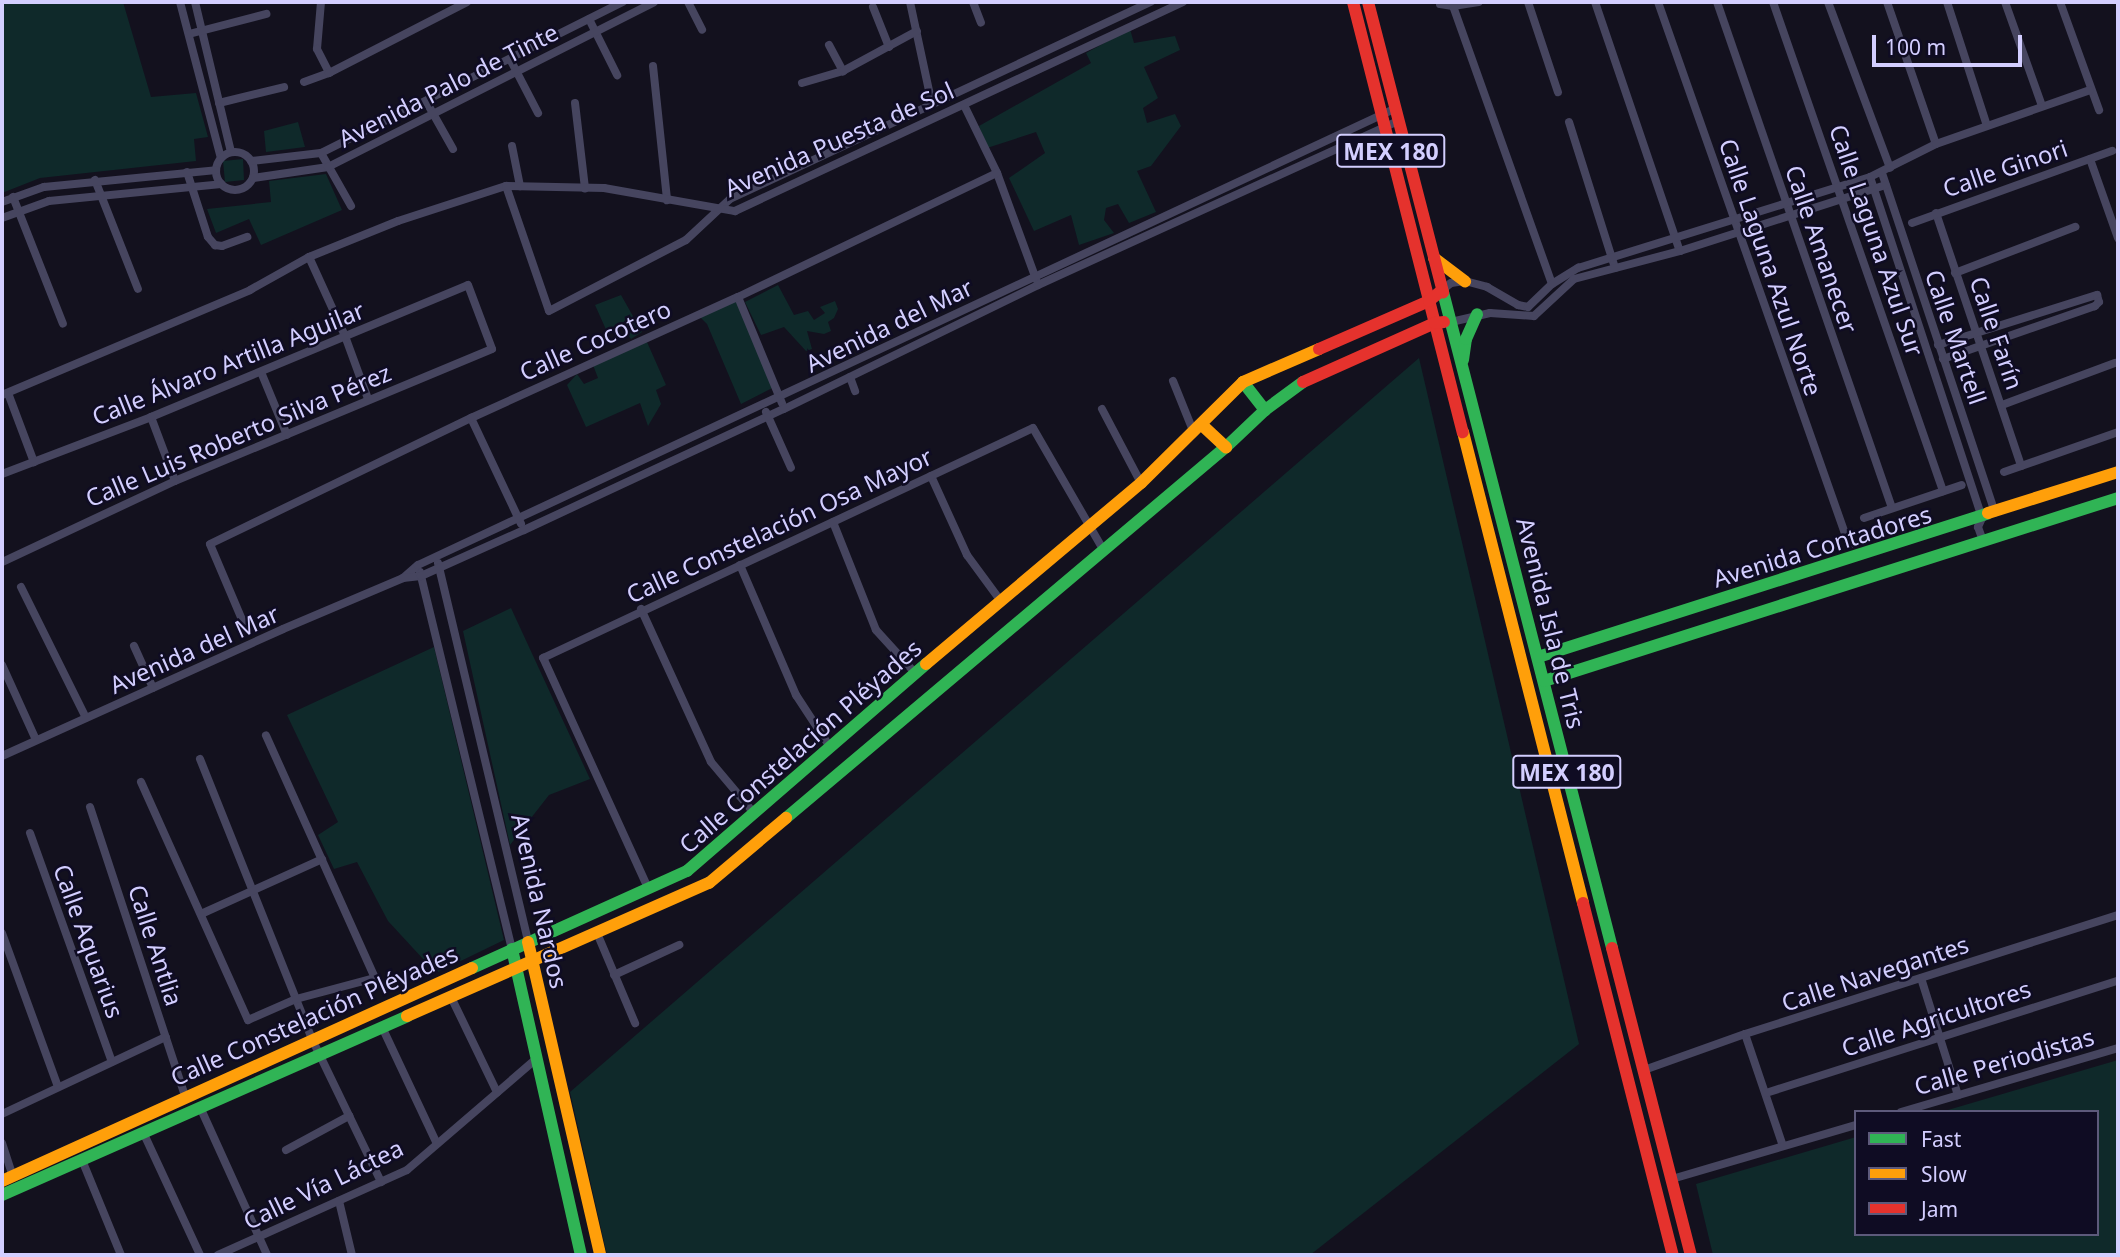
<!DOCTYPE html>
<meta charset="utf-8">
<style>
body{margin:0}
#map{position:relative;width:2120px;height:1257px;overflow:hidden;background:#13111e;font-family:"Noto Sans",sans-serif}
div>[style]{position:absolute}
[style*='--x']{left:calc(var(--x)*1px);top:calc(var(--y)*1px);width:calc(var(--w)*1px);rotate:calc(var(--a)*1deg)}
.green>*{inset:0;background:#0f292a}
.street>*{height:8px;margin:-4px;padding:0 4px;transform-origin:4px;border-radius:4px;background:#46455f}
.street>.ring{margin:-4px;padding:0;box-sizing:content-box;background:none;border:8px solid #46455f;border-radius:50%}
.fast>*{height:12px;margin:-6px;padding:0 6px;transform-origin:6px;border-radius:6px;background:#30b455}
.slow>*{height:12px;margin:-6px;padding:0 6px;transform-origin:6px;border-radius:6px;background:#ff9f0a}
.jam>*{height:12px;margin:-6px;padding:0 6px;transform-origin:6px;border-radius:6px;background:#e5322d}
span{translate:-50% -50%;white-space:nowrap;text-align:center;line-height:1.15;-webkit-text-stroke:5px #0f0c23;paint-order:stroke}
.shield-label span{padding:2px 5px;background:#0f0c23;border:2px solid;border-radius:5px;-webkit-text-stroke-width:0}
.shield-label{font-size:23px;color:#d3ceff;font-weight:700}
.street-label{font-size:24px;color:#d3ceff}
.frame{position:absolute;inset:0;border:4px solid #d3ceff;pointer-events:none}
.legend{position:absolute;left:1854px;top:1110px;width:245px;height:126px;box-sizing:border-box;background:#0f0c23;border:2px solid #5d5a7b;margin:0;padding:9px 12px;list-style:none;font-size:21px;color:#d3ceff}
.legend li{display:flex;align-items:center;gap:14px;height:35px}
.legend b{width:35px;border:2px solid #5d5a7b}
.scale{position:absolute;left:1872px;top:35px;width:150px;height:32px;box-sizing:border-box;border:4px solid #d3ceff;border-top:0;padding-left:9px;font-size:21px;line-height:24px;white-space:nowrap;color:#d3ceff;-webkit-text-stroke:5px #0f0c23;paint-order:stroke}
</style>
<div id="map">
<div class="green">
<i style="clip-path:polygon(2px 2px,123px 2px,151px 97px,196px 93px,208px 137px,194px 139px,196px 161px,40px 178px,2px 193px)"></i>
<i style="clip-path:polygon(1130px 29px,1134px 43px,1175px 36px,1180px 50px,1144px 67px,1158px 98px,1143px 108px,1147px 123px,1175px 114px,1181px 126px,1151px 166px,1137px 171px,1156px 212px,1129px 223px,1118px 204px,1106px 208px,1104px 220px,1114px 233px,1079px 245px,1071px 215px,1034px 231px,1009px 178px,1045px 153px,1036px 132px,987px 148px,979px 126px,1091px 63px,1086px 53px)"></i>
<i style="clip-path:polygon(298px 122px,305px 147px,266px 152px,264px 131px)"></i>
<i style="clip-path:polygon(243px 159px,244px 180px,225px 182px,223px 161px)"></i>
<i style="clip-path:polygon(326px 174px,342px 210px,261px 245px,249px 219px,216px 233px,207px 209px,271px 202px,269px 181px)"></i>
<i style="clip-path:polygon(778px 285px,794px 315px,808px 311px,814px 320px,825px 313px,820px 307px,835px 301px,838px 309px,834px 318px,828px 322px,831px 331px,824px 334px,807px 331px,812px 349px,806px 351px,784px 327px,761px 335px,745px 302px)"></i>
<i style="clip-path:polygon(621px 295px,642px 332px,631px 339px,622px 327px,608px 334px,595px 305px)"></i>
<i style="clip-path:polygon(738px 297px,776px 386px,741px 404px,707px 324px,699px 316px)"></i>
<i style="clip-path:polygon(647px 342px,666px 385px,656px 390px,661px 404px,648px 426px,640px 403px,586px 427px,567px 385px,577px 374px,584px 384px,598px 378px,593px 365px)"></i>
<i style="clip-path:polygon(1419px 358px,1579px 1044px,1310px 1255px,607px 1255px,570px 1092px)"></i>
<i style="clip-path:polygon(511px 608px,590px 779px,549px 795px,510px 845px,463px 631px)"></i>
<i style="clip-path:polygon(434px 647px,504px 940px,436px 973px,388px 921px,357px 862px,334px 869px,318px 835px,338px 822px,287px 715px)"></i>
<i style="clip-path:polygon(2118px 1060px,2118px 1255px,1713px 1255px,1696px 1184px,1856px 1137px,1856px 1234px,2097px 1234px,2097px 1112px,1941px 1112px)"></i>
</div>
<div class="street">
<i style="--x:180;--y:2;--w:161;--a:75.3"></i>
<i style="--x:195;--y:2;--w:154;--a:76.5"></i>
<i style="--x:321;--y:2;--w:47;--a:94.9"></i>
<i style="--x:317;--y:49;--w:27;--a:63"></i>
<i style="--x:688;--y:2;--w:31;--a:63"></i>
<i style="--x:910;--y:2;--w:105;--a:77.9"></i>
<i style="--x:973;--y:2;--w:22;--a:69"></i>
<i style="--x:1528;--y:2;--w:95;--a:71.6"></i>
<i style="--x:1595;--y:2;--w:263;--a:71.2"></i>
<i style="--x:1658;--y:2;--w:576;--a:70.62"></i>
<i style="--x:1717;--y:2;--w:535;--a:70.92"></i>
<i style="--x:1773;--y:2;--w:518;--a:70.83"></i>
<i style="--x:1828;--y:2;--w:177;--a:69.5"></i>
<i style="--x:1887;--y:2;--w:150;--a:71"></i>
<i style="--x:1947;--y:2;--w:130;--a:72.1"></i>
<i style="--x:2005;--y:2;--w:110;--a:70.4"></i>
<i style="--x:2060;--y:2;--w:115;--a:70.1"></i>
<i style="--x:1440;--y:4;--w:13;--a:9"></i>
<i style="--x:1453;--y:6;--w:26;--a:-9"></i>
<i style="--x:1453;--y:6;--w:295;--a:70.4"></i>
<i style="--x:873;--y:7;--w:43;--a:68.2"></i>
<i style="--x:589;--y:19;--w:63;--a:63.4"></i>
<i style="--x:189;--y:34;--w:80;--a:-14.6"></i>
<i style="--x:829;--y:45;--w:30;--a:62"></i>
<i style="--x:510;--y:59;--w:61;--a:62.6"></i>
<i style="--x:653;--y:66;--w:135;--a:84"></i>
<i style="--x:304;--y:82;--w:27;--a:-20"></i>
<i style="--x:329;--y:73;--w:155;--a:-27.2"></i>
<i style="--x:802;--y:83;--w:43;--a:-16.3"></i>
<i style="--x:843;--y:71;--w:84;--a:-28.4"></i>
<i style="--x:426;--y:101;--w:55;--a:60.6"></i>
<i style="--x:219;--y:103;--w:67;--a:-13.8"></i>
<i style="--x:575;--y:103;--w:86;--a:83.3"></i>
<i style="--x:964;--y:105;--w:76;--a:64.1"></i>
<i style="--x:997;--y:173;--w:113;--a:69.8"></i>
<i style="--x:1569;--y:122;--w:153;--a:72.5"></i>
<i style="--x:512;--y:146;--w:41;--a:78.7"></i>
<i class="ring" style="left:216px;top:152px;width:30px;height:30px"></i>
<i style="--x:321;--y:153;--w:61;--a:60.5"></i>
<i style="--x:2090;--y:159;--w:84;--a:70.5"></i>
<i style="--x:251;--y:161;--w:70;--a:-6.5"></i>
<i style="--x:321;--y:153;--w:338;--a:-26.6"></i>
<i style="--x:187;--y:172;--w:68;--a:72.1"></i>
<i style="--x:208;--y:237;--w:11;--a:49"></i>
<i style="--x:215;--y:245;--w:7;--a:8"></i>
<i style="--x:222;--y:246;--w:27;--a:-20"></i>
<i style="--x:1882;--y:173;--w:358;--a:71.6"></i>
<i style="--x:1870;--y:177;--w:359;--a:71.8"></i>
<i style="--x:1982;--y:518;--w:10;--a:114"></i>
<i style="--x:1978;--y:527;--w:15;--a:70"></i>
<i style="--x:253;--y:178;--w:76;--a:-8.3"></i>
<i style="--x:328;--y:167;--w:365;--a:-26.8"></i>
<i style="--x:95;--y:180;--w:117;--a:68.5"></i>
<i style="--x:506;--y:186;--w:132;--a:71"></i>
<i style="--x:549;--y:311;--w:154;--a:-27.4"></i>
<i style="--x:686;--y:240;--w:60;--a:-43"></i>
<i style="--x:730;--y:199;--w:465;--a:-25.1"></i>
<i style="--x:13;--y:197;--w:136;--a:68.5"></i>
<i style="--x:2;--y:202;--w:45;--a:-19.7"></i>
<i style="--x:44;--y:187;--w:173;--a:-5.6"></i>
<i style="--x:1936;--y:213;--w:267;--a:71.4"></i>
<i style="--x:2;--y:218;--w:50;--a:-19.9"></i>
<i style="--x:49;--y:201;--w:173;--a:-5.6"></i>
<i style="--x:1912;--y:223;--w:213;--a:-19.8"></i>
<i style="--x:309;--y:257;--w:87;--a:65.5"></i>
<i style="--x:345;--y:336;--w:67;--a:69.9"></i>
<i style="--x:1955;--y:273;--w:129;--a:-21"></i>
<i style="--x:1442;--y:290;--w:11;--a:-38"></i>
<i style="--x:1451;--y:283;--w:14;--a:-8"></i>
<i style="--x:1465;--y:281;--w:23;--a:15"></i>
<i style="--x:1487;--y:287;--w:36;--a:30"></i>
<i style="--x:1518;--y:305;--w:10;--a:11"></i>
<i style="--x:1528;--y:307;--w:33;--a:-44"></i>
<i style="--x:1552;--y:284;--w:31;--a:-32"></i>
<i style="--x:1578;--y:268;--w:306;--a:-17.3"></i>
<i style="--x:1870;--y:177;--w:74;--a:-26.6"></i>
<i style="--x:1936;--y:144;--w:163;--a:-19.3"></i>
<i style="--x:738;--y:297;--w:115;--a:67.5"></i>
<i style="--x:1451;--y:322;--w:40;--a:-13"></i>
<i style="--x:1490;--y:313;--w:44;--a:3.9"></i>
<i style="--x:1534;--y:316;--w:54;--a:-42.8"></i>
<i style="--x:1574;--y:279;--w:110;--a:-14.8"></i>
<i style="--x:1680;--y:251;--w:216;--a:-17.8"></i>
<i style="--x:1938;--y:345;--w:167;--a:-17.5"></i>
<i style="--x:2097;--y:295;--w:7;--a:74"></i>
<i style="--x:2099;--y:302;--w:6;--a:135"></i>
<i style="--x:2095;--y:306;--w:161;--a:160.8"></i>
<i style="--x:261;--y:372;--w:68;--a:67.6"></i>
<i style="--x:850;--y:377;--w:15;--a:70"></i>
<i style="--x:1173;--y:381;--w:56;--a:68"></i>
<i style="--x:8;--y:393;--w:74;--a:69.4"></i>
<i style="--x:2;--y:395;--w:269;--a:-22.9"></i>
<i style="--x:250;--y:290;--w:68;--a:-29.2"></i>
<i style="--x:309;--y:257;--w:96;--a:-22"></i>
<i style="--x:398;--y:221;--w:114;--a:-18"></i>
<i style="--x:506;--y:186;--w:98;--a:1.2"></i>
<i style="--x:604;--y:188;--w:133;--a:10"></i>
<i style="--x:735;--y:211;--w:494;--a:-25"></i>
<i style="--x:2002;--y:405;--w:121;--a:-20.4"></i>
<i style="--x:1102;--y:409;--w:84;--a:62.2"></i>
<i style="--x:766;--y:412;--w:61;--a:65.9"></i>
<i style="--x:151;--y:417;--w:68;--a:69.4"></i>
<i style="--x:471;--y:418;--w:117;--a:64.7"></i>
<i style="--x:2004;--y:472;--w:121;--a:-19.3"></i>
<i style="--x:2;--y:474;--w:160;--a:-20.9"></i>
<i style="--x:151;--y:417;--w:343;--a:-22.6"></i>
<i style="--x:468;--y:285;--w:68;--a:69.4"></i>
<i style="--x:492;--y:349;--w:343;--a:157.4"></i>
<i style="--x:175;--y:481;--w:191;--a:154.9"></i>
<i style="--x:931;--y:476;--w:87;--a:65.5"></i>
<i style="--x:967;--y:555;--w:56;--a:53.7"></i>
<i style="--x:1864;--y:518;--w:103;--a:-18.6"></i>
<i style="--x:833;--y:522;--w:116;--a:68.3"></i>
<i style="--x:876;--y:630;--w:59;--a:47.7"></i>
<i style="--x:438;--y:563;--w:390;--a:76.6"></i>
<i style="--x:740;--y:565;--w:142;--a:66.7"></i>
<i style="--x:796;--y:695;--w:62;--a:56.8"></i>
<i style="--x:420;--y:572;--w:388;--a:76.3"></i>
<i style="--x:403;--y:578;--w:20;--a:-41"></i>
<i style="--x:418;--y:565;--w:1077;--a:-25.04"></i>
<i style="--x:21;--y:587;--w:146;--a:63.6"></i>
<i style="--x:641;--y:609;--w:168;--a:65.4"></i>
<i style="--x:711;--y:762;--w:67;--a:49.9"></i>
<i style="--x:246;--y:629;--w:92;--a:-113"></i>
<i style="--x:210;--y:544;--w:290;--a:-25.8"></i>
<i style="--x:471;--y:418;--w:293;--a:-24.4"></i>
<i style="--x:738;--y:297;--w:287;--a:-25.6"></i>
<i style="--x:134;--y:646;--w:46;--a:65.7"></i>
<i style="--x:2;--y:665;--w:82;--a:65.6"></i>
<i style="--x:2;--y:756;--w:308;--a:-24.3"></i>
<i style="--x:283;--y:629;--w:130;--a:-23"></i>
<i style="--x:403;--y:578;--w:18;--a:-6"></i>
<i style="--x:421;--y:576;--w:113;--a:-24.1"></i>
<i style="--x:524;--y:530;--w:287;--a:-25"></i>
<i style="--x:784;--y:409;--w:283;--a:-26"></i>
<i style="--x:1038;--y:285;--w:396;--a:-24.5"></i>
<i style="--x:200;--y:759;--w:302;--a:68.2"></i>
<i style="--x:312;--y:1039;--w:159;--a:64.2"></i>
<i style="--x:141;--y:782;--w:261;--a:65.8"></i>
<i style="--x:248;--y:1020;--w:52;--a:-23.6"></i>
<i style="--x:296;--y:999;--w:82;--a:-14.9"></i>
<i style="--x:375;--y:978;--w:266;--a:-114.2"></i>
<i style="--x:90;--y:807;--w:304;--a:71.8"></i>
<i style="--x:30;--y:833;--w:243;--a:70.3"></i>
<i style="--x:648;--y:888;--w:253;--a:-114.5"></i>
<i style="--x:543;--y:658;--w:541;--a:-25.14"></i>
<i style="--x:1033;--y:428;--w:142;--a:60"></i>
<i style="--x:201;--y:914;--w:133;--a:-24.4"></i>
<i style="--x:2;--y:933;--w:164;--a:70"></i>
<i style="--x:597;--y:933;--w:98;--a:67.1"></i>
<i style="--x:614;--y:975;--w:72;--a:-24.8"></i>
<i style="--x:1921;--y:978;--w:123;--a:72.5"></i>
<i style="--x:451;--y:997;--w:106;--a:64.2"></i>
<i style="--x:382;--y:1027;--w:129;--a:64.8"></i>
<i style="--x:1745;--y:1034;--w:118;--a:71.3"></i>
<i style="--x:1644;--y:1070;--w:107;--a:-19.6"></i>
<i style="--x:1745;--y:1034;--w:392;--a:-17.7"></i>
<i style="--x:1766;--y:1093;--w:369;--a:-17.7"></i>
<i style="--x:200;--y:1107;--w:162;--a:65.6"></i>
<i style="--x:1901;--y:1112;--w:226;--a:-16.4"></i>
<i style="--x:2;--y:1114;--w:181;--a:-25.2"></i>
<i style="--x:143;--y:1132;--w:136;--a:65.1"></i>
<i style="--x:2;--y:1143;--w:35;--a:72"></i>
<i style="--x:286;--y:1150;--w:72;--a:-28.4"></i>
<i style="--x:82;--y:1160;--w:103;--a:67.7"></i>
<i style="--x:1672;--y:1179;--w:192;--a:-16.4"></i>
<i style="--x:339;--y:1201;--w:56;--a:76.5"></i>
<i style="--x:218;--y:1255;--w:207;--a:-24.2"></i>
<i style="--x:407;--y:1170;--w:170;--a:-40.7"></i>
</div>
<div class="fast">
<i style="--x:1443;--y:292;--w:677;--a:75.55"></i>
<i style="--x:1463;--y:360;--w:21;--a:-82"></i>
<i style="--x:1466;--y:339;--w:27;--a:-66"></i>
<i style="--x:1243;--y:382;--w:36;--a:52"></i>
<i style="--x:1538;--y:657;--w:472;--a:-17.7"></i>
<i style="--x:1544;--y:681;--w:602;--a:-17.68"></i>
<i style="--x:786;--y:818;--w:576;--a:-40.14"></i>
<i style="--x:1226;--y:447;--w:54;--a:-43.5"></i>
<i style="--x:1265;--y:410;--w:47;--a:-36.4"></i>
<i style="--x:512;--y:949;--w:314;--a:77.3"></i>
<i style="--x:472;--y:968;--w:236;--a:-24.3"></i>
<i style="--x:687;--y:871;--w:316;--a:-40.9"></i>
<i style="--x:2;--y:1195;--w:443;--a:-23.8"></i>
</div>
<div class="slow">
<i style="--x:1434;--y:258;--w:39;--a:37"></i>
<i style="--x:1202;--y:425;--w:33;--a:43"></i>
<i style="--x:1463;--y:432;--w:486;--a:75.7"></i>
<i style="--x:1988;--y:513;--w:136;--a:-17.5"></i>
<i style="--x:926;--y:664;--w:281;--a:-40.1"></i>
<i style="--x:1141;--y:483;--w:144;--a:-44.7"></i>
<i style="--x:1243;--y:382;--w:83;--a:-23.5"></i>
<i style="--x:528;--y:942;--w:321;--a:77"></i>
<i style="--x:407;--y:1016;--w:330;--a:-23.8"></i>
<i style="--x:709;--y:883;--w:101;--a:-40.2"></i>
<i style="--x:2;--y:1181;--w:516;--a:-24.38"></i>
</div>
<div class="jam">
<i style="--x:1353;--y:2;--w:444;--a:75.7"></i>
<i style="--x:1368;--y:2;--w:300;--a:75.5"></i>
<i style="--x:1319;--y:349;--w:120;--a:-23.6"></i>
<i style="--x:1429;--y:301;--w:17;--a:-40"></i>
<i style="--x:1303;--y:382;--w:145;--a:-24.1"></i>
<i style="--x:1435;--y:323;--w:9;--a:-6"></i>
<i style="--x:1583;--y:903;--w:363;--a:75.7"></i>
<i style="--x:1612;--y:948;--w:317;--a:75.6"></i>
</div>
<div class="shield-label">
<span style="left:1391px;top:151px">MEX 180</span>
<span style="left:1567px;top:772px">MEX 180</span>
</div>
<div class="street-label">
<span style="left:448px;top:85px;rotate:-27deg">Avenida Palo de Tinte</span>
<span style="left:839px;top:139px;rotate:-24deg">Avenida Puesta de Sol</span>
<span style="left:2005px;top:168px;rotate:-19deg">Calle Ginori</span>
<span style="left:1877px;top:240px;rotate:71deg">Calle Laguna Azul Sur</span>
<span style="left:1822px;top:249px;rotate:71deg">Calle Amanecer</span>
<span style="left:1771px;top:267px;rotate:71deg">Calle Laguna Azul Norte</span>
<span style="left:889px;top:325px;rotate:-26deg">Avenida del Mar</span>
<span style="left:1997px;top:333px;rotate:71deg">Calle Farín</span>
<span style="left:1956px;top:337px;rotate:71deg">Calle Martell</span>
<span style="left:595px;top:340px;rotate:-24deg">Calle Cocotero</span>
<span style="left:228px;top:363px;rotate:-22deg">Calle Álvaro Artilla Aguilar</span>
<span style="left:238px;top:435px;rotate:-23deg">Calle Luis Roberto Silva Pérez</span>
<span style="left:779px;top:525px;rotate:-25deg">Calle Constelación Osa Mayor</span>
<span style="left:1822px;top:546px;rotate:-17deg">Avenida Contadores</span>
<span style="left:1551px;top:623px;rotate:76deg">Avenida Isla de Tris</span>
<span style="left:194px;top:649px;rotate:-24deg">Avenida del Mar</span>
<span style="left:800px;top:746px;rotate:-41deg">Calle Constelación Pléyades</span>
<span style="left:540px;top:901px;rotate:77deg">Avenida Nardos</span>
<span style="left:89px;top:941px;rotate:70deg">Calle Aquarius</span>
<span style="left:156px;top:945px;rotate:72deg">Calle Antlia</span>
<span style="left:1875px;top:973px;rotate:-18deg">Calle Navegantes</span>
<span style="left:314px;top:1015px;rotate:-24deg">Calle Constelación Pléyades</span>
<span style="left:1936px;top:1018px;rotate:-18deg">Calle Agricultores</span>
<span style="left:2004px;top:1061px;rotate:-16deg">Calle Periodistas</span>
<span style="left:323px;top:1184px;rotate:-26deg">Calle Vía Láctea</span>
</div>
<div class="frame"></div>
<ul class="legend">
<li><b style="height:9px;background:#30b455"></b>Fast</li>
<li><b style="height:9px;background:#ff9f0a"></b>Slow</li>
<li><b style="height:9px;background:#e5322d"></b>Jam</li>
</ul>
<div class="scale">100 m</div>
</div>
